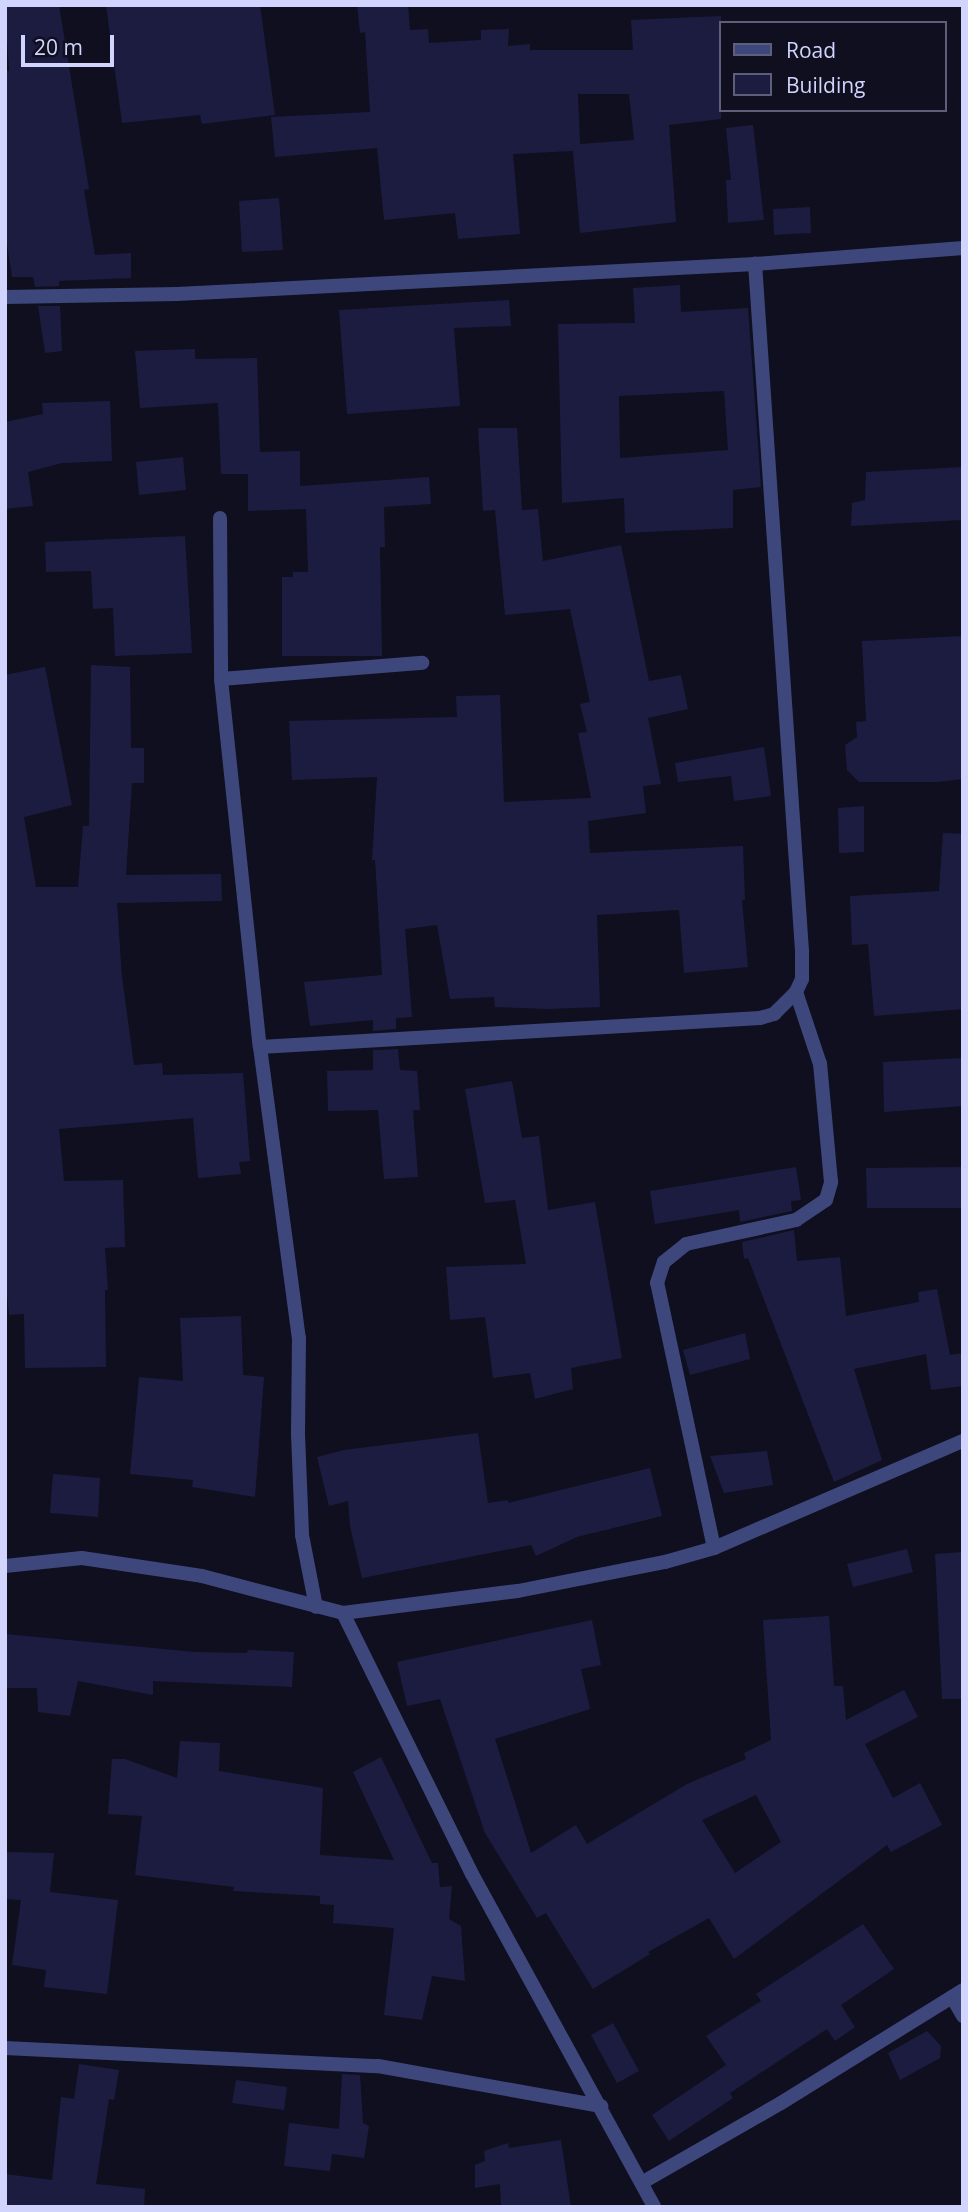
<!DOCTYPE html>
<style>
body{margin:0}
#map{position:relative;width:968px;height:2212px;overflow:hidden;background:#0f0f20;font-family:"Open Sans",sans-serif}
div>[style]{position:absolute}
[style*='--x']{left:calc(var(--x)*1px);top:calc(var(--y)*1px);width:calc(var(--w)*1px);rotate:calc(var(--a)*1deg)}
.building>*{inset:0;background:#1c1c40}
.street>*{height:14px;margin:-7px;padding:0 7px;transform-origin:7px;border-radius:7px;background:#3d477c}
span{translate:-50% -50%;white-space:nowrap;text-align:center;line-height:1.15;-webkit-text-stroke:5px #0f0f20;paint-order:stroke}
.frame{position:absolute;inset:0;border:7px solid #d1d4fc;pointer-events:none}
.legend{position:absolute;left:719px;top:21px;width:228px;height:91px;box-sizing:border-box;background:#0f0f20;border:2px solid #5d5e78;margin:0;padding:9px 12px;list-style:none;font-size:21px;color:#d1d4fc}
.legend li{display:flex;align-items:center;gap:14px;height:35px}
.legend b{width:35px;border:2px solid #5d5e78}
.scale{position:absolute;left:21px;top:35px;width:93px;height:32px;box-sizing:border-box;border:4px solid #d1d4fc;border-top:0;padding-left:9px;font-size:21px;line-height:24px;white-space:nowrap;color:#d1d4fc;-webkit-text-stroke:5px #0f0f20;paint-order:stroke}
</style>
<div id="map">
<div class="building">
<i style="clip-path:polygon(5px 5px,59px 5px,89px 189px,84px 190px,95px 255px,131px 253px,131px 278px,59px 281px,59px 286px,35px 287px,33px 277px,12px 277px,5px 231px,5px 71px,9px 71px)"></i>
<i style="clip-path:polygon(106px 5px,260px 5px,275px 115px,202px 124px,200px 115px,122px 123px)"></i>
<i style="clip-path:polygon(evenodd,357px 5px,408px 5px,410px 30px,428px 29px,429px 43px,481px 40px,481px 30px,509px 29px,508px 46px,530px 44px,530px 50px,633px 50px,631px 20px,721px 16px,721px 119px,669px 125px,676px 222px,580px 233px,573px 151px,513px 154px,520px 234px,458px 239px,455px 213px,384px 220px,377px 148px,275px 157px,271px 117px,370px 112px,365px 32px,360px 33px,357px 5px,578px 94px,629px 94px,634px 140px,580px 144px,578px 94px)"></i>
<i style="clip-path:polygon(753px 125px,764px 220px,728px 223px,726px 180px,731px 180px,726px 128px)"></i>
<i style="clip-path:polygon(279px 198px,283px 250px,242px 252px,239px 201px)"></i>
<i style="clip-path:polygon(810px 207px,811px 233px,774px 235px,773px 209px)"></i>
<i style="clip-path:polygon(evenodd,680px 285px,681px 312px,748px 308px,761px 487px,733px 490px,733px 528px,625px 533px,624px 498px,562px 503px,558px 324px,635px 323px,633px 288px,680px 285px,724px 391px,728px 450px,620px 458px,619px 396px,724px 391px)"></i>
<i style="clip-path:polygon(509px 300px,511px 326px,454px 328px,460px 406px,347px 414px,339px 310px)"></i>
<i style="clip-path:polygon(38px 306px,60px 306px,62px 351px,45px 353px)"></i>
<i style="clip-path:polygon(195px 349px,195px 359px,257px 358px,260px 452px,300px 451px,300px 486px,429px 477px,431px 504px,384px 507px,385px 547px,380px 547px,382px 656px,282px 656px,282px 577px,293px 577px,293px 572px,308px 572px,306px 509px,248px 511px,248px 474px,221px 474px,218px 403px,140px 408px,135px 351px)"></i>
<i style="clip-path:polygon(110px 401px,112px 461px,62px 463px,28px 472px,33px 506px,5px 509px,5px 422px,43px 414px,42px 403px)"></i>
<i style="clip-path:polygon(478px 428px,517px 428px,522px 510px,538px 509px,543px 561px,621px 545px,649px 681px,681px 675px,688px 709px,648px 718px,661px 784px,643px 786px,646px 813px,588px 821px,590px 853px,743px 846px,745px 900px,742px 900px,748px 967px,684px 973px,679px 910px,597px 915px,600px 1007px,548px 1009px,495px 1007px,494px 997px,450px 999px,437px 925px,405px 929px,412px 1017px,396px 1018px,396px 1029px,373px 1031px,373px 1020px,310px 1026px,304px 982px,382px 975px,375px 860px,372px 860px,377px 777px,292px 780px,289px 721px,457px 717px,456px 696px,500px 695px,504px 802px,591px 798px,578px 733px,587px 732px,580px 704px,590px 702px,570px 609px,505px 615px,495px 510px,483px 511px)"></i>
<i style="clip-path:polygon(183px 457px,186px 490px,139px 495px,136px 462px)"></i>
<i style="clip-path:polygon(963px 467px,963px 520px,851px 526px,852px 503px,865px 500px,866px 472px)"></i>
<i style="clip-path:polygon(185px 536px,192px 653px,115px 656px,113px 608px,93px 609px,91px 571px,46px 572px,45px 542px)"></i>
<i style="clip-path:polygon(963px 636px,963px 779px,937px 782px,859px 782px,847px 770px,845px 745px,857px 737px,856px 722px,866px 721px,862px 641px)"></i>
<i style="clip-path:polygon(91px 665px,130px 667px,131px 748px,144px 748px,144px 783px,132px 783px,126px 875px,221px 874px,222px 901px,117px 903px,122px 977px,134px 1065px,162px 1063px,163px 1075px,243px 1073px,250px 1161px,239px 1162px,241px 1174px,198px 1178px,193px 1118px,59px 1129px,64px 1181px,123px 1180px,125px 1247px,105px 1248px,108px 1290px,105px 1290px,106px 1367px,25px 1368px,24px 1314px,9px 1315px,5px 1273px,5px 675px,45px 667px,72px 805px,24px 817px,36px 887px,78px 887px,83px 826px,89px 826px)"></i>
<i style="clip-path:polygon(764px 747px,771px 796px,734px 801px,731px 776px,678px 782px,675px 763px)"></i>
<i style="clip-path:polygon(864px 806px,864px 852px,839px 853px,838px 808px)"></i>
<i style="clip-path:polygon(943px 833px,963px 834px,963px 1009px,874px 1016px,868px 944px,852px 945px,850px 896px,939px 891px)"></i>
<i style="clip-path:polygon(398px 1049px,400px 1070px,417px 1071px,420px 1110px,413px 1110px,418px 1177px,384px 1179px,378px 1110px,328px 1111px,327px 1071px,373px 1070px,373px 1050px)"></i>
<i style="clip-path:polygon(963px 1058px,963px 1106px,884px 1112px,883px 1062px)"></i>
<i style="clip-path:polygon(512px 1081px,522px 1138px,539px 1136px,548px 1210px,595px 1202px,622px 1358px,571px 1368px,573px 1389px,535px 1399px,530px 1373px,493px 1378px,485px 1317px,450px 1320px,446px 1267px,526px 1264px,515px 1200px,485px 1203px,465px 1089px)"></i>
<i style="clip-path:polygon(796px 1167px,801px 1200px,791px 1201px,792px 1211px,740px 1222px,739px 1210px,655px 1224px,650px 1191px)"></i>
<i style="clip-path:polygon(963px 1167px,963px 1208px,867px 1208px,866px 1168px)"></i>
<i style="clip-path:polygon(794px 1230px,797px 1261px,840px 1257px,846px 1316px,919px 1302px,918px 1292px,937px 1289px,950px 1355px,963px 1353px,963px 1386px,931px 1390px,926px 1354px,854px 1369px,882px 1460px,834px 1482px,748px 1258px,744px 1259px,742px 1242px)"></i>
<i style="clip-path:polygon(241px 1316px,243px 1375px,264px 1377px,255px 1497px,192px 1487px,193px 1480px,130px 1474px,139px 1377px,183px 1381px,180px 1318px)"></i>
<i style="clip-path:polygon(745px 1333px,750px 1359px,690px 1375px,683px 1350px)"></i>
<i style="clip-path:polygon(478px 1433px,488px 1503px,508px 1500px,508px 1503px,650px 1468px,662px 1516px,577px 1537px,536px 1556px,531px 1545px,362px 1578px,350px 1526px,348px 1501px,329px 1506px,317px 1457px,344px 1450px)"></i>
<i style="clip-path:polygon(767px 1451px,773px 1485px,724px 1493px,710px 1456px)"></i>
<i style="clip-path:polygon(53px 1474px,100px 1478px,98px 1517px,50px 1513px)"></i>
<i style="clip-path:polygon(907px 1549px,913px 1572px,853px 1587px,847px 1564px)"></i>
<i style="clip-path:polygon(963px 1552px,963px 1699px,942px 1699px,935px 1554px)"></i>
<i style="clip-path:polygon(evenodd,829px 1616px,834px 1686px,843px 1686px,846px 1720px,904px 1690px,918px 1717px,865px 1744px,893px 1798px,920px 1783px,942px 1825px,891px 1852px,887px 1845px,734px 1959px,709px 1918px,648px 1952px,650px 1954px,593px 1989px,546px 1913px,537px 1918px,485px 1833px,440px 1699px,407px 1706px,397px 1662px,592px 1620px,601px 1665px,581px 1669px,590px 1709px,495px 1739px,531px 1853px,576px 1825px,587px 1844px,687px 1784px,746px 1759px,744px 1753px,771px 1740px,763px 1620px,829px 1616px,756px 1795px,781px 1842px,735px 1873px,702px 1820px,756px 1795px)"></i>
<i style="clip-path:polygon(5px 1634px,195px 1652px,247px 1653px,248px 1650px,294px 1652px,292px 1687px,153px 1681px,153px 1695px,78px 1681px,70px 1716px,38px 1712px,37px 1688px,5px 1688px)"></i>
<i style="clip-path:polygon(180px 1741px,220px 1743px,219px 1771px,323px 1788px,320px 1855px,394px 1860px,353px 1772px,381px 1757px,432px 1863px,438px 1863px,440px 1887px,452px 1886px,449px 1919px,461px 1926px,465px 1981px,432px 1976px,422px 2020px,384px 2015px,394px 1928px,333px 1923px,334px 1905px,320px 1904px,320px 1896px,233px 1891px,234px 1887px,135px 1875px,142px 1816px,108px 1814px,112px 1759px,125px 1759px,177px 1778px)"></i>
<i style="clip-path:polygon(5px 1852px,54px 1853px,50px 1892px,118px 1900px,107px 1994px,44px 1987px,46px 1970px,12px 1965px,21px 1900px,5px 1899px)"></i>
<i style="clip-path:polygon(863px 1924px,894px 1969px,841px 2005px,855px 2027px,835px 2041px,827px 2029px,730px 2093px,733px 2098px,669px 2141px,652px 2115px,726px 2065px,706px 2036px,761px 2001px,756px 1994px)"></i>
<i style="clip-path:polygon(613px 2023px,639px 2071px,617px 2083px,591px 2035px)"></i>
<i style="clip-path:polygon(927px 2031px,941px 2046px,940px 2058px,900px 2080px,888px 2053px)"></i>
<i style="clip-path:polygon(79px 2064px,119px 2070px,114px 2100px,109px 2099px,96px 2184px,145px 2189px,144px 2207px,5px 2207px,5px 2174px,52px 2180px,61px 2097px,74px 2099px)"></i>
<i style="clip-path:polygon(342px 2074px,360px 2075px,363px 2123px,369px 2126px,364px 2158px,332px 2154px,330px 2171px,284px 2166px,289px 2123px,339px 2129px)"></i>
<i style="clip-path:polygon(236px 2080px,287px 2087px,284px 2110px,232px 2103px)"></i>
<i style="clip-path:polygon(561px 2140px,571px 2207px,501px 2207px,500px 2184px,475px 2188px,475px 2165px,485px 2161px,484px 2151px,508px 2143px,509px 2148px)"></i>
</div>
<div class="street">
<i style="--x:5;--y:297;--w:172;--a:-1"></i>
<i style="--x:177;--y:294;--w:579;--a:-2.97"></i>
<i style="--x:755;--y:264;--w:209;--a:-4.4"></i>
<i style="--x:220;--y:518;--w:161;--a:89.6"></i>
<i style="--x:221;--y:679;--w:370;--a:84"></i>
<i style="--x:260;--y:1047;--w:294;--a:82.4"></i>
<i style="--x:299;--y:1338;--w:96;--a:90.6"></i>
<i style="--x:298;--y:1434;--w:101;--a:87.7"></i>
<i style="--x:302;--y:1535;--w:73;--a:79"></i>
<i style="--x:221;--y:679;--w:202;--a:-4.6"></i>
<i style="--x:260;--y:1047;--w:501;--a:-3.32"></i>
<i style="--x:760;--y:1018;--w:15;--a:-16"></i>
<i style="--x:774;--y:1014;--w:31;--a:-45"></i>
<i style="--x:796;--y:992;--w:14;--a:-65"></i>
<i style="--x:802;--y:979;--w:28;--a:-90"></i>
<i style="--x:802;--y:951;--w:689;--a:-93.91"></i>
<i style="--x:714;--y:1548;--w:271;--a:-102.1"></i>
<i style="--x:657;--y:1283;--w:22;--a:-72"></i>
<i style="--x:664;--y:1262;--w:28;--a:-39"></i>
<i style="--x:686;--y:1244;--w:113;--a:-12.3"></i>
<i style="--x:796;--y:1220;--w:36;--a:-34"></i>
<i style="--x:826;--y:1200;--w:19;--a:-74"></i>
<i style="--x:831;--y:1182;--w:119;--a:-95.3"></i>
<i style="--x:820;--y:1064;--w:76;--a:-108.4"></i>
<i style="--x:5;--y:1566;--w:77;--a:-5.9"></i>
<i style="--x:82;--y:1558;--w:121;--a:8.5"></i>
<i style="--x:202;--y:1576;--w:146;--a:14.7"></i>
<i style="--x:343;--y:1613;--w:176;--a:-7.2"></i>
<i style="--x:518;--y:1591;--w:150;--a:-11.2"></i>
<i style="--x:665;--y:1562;--w:51;--a:-15.9"></i>
<i style="--x:714;--y:1548;--w:271;--a:-23.3"></i>
<i style="--x:343;--y:1613;--w:291;--a:63.7"></i>
<i style="--x:472;--y:1874;--w:379;--a:61.3"></i>
<i style="--x:952;--y:1997;--w:22;--a:60"></i>
<i style="--x:5;--y:2048;--w:373;--a:2.8"></i>
<i style="--x:378;--y:2066;--w:227;--a:10.2"></i>
<i style="--x:643;--y:2182;--w:159;--a:-29.8"></i>
<i style="--x:781;--y:2103;--w:214;--a:-31.8"></i>
</div>
<div class="frame"></div>
<ul class="legend">
<li><b style="height:9px;background:#3d477c"></b>Road</li>
<li><b style="height:19px;background:#1c1c40"></b>Building</li>
</ul>
<div class="scale">20 m</div>
</div>
